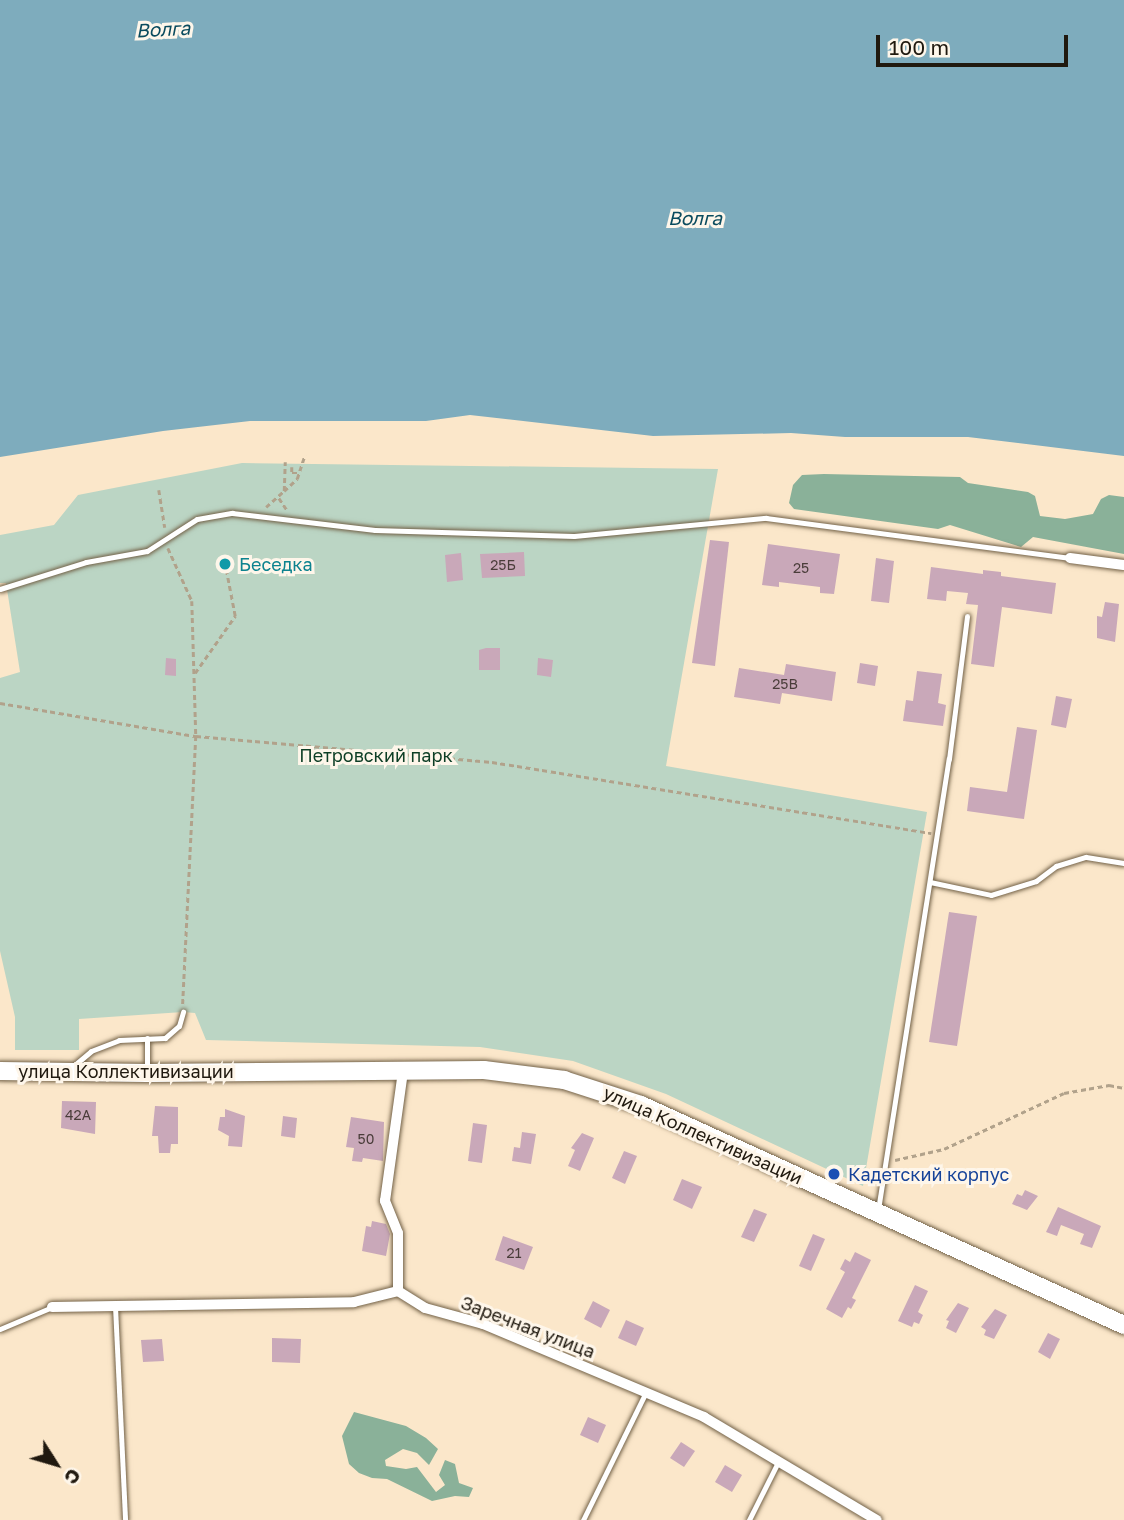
<!DOCTYPE html>
<meta charset="utf-8">
<style>
body{margin:0}
#map{position:relative;width:1124px;height:1520px;overflow:hidden;background:#fbe7ca;font-family:"Golos Text",sans-serif}
div>[style]{position:absolute}
[style*='--x']{left:calc(var(--x)*1px);top:calc(var(--y)*1px);width:calc(var(--w)*1px);rotate:calc(var(--a)*1deg)}
.green>*{inset:0;background:#bbd5c4}
.forest>*{inset:0;background:#8ab199}
.water>*{inset:0;background:#7eacbd}
.building>*{inset:0;background:#c9a8b9}
.path>*{height:2.5px;margin-top:-1.25px;transform-origin:0;background:repeating-linear-gradient(90deg,#b1a28b 0 5px,transparent 0 8.5px)}
.roads{filter:drop-shadow(0 0 2px #726147) drop-shadow(0 0 2px #726147)}
.lane>*{height:5px;margin:-2.5px;padding:0 2.5px;transform-origin:2.5px;border-radius:2.5px;background:#fff}
.street>*{height:10px;margin:-5px;padding:0 5px;transform-origin:5px;border-radius:5px;background:#fff}
.primary>*{height:18px;margin:-9px;padding:0 9px;transform-origin:9px;border-radius:9px;background:#fff}
.dots>*{width:19px;height:19px;translate:-50% -50%;box-sizing:border-box;border:4px solid #fef6ea;border-radius:50%}
span{translate:-50% -50%;white-space:nowrap;text-align:center;line-height:1.15;-webkit-text-stroke:6px #fef6ea;paint-order:stroke}
.number-label{font-size:14px;color:#4a3d3a}
.number-label span{-webkit-text-stroke-width:0}
.culture-label{font-size:18px;color:#0d838f}
.left{translate:0 -50%;text-align:left}
.park-label{font-size:18px;color:#0d3e25}
.street-label{font-size:18px;color:#20190f}
.transit-label{font-size:18px;color:#164399}
.water-label{font-size:19px;color:#0a4b5e;font-style:italic}
.north{position:absolute;left:21px;top:1429px;width:70px;height:70px;-webkit-text-stroke:5px #fef6ea;paint-order:stroke;rotate:127deg;font-size:19px;font-weight:700;line-height:28px;text-align:center;color:#20190f}
.north::after{content:'';display:block;margin:auto;width:24px;height:32px;background:#20190f;clip-path:polygon(50% 0,100% 100%,50% 72%,0 100%)}
.scale{position:absolute;left:876px;top:35px;width:192px;height:32px;box-sizing:border-box;border:4px solid #20190f;border-top:0;padding-left:9px;font-size:21px;line-height:24px;white-space:nowrap;color:#20190f;-webkit-text-stroke:5px #fef6ea;paint-order:stroke}
</style>
<div id="map">
<div class="green">
<i style="clip-path:polygon(242px 463px,718px 469px,666px 766px,927px 812px,863px 1186px,666px 1094px,573px 1061px,480px 1047px,206px 1040px,195px 1013px,183px 1012px,79px 1019px,79px 1050px,15px 1050px,15px 1017px,0 951px,0 678px,20px 672px,6px 583px,0 583px,0 535px,54px 525px,78px 495px)"></i>
</div>
<div class="forest">
<i style="clip-path:polygon(824px 474px,960px 477px,968px 483px,1028px 492px,1035px 496px,1040px 516px,1065px 519px,1093px 514px,1101px 499px,1109px 495px,1124px 497px,1124px 554px,1033px 537px,1021px 547px,950px 525px,938px 529px,794px 509px,789px 503px,793px 485px,802px 475px)"></i>
<i style="clip-path:polygon(354px 1412px,406px 1426px,426px 1438px,438px 1449px,429px 1465px,417px 1453px,403px 1449px,385px 1460px,386px 1466px,406px 1469px,417px 1467px,436px 1492px,445px 1485px,439px 1475px,445px 1460px,455px 1464px,459px 1483px,473px 1488px,469px 1497px,455px 1496px,432px 1501px,387px 1479px,372px 1478px,359px 1473px,349px 1464px,342px 1436px)"></i>
</div>
<div class="water">
<i style="clip-path:polygon(0 0,1124px 0,1124px 456px,968px 437px,845px 437px,791px 433px,653px 436px,470px 415px,426px 421px,250px 421px,163px 431px,0 457px)"></i>
</div>
<div class="building">
<i style="clip-path:polygon(710px 540px,729px 542px,715px 666px,692px 663px)"></i>
<i style="clip-path:polygon(768px 544px,840px 554px,834px 594px,820px 593px,820px 587px,779px 582px,779px 587px,762px 585px)"></i>
<i style="clip-path:polygon(524px 552px,525px 576px,482px 578px,480px 554px)"></i>
<i style="clip-path:polygon(461px 553px,463px 580px,447px 582px,445px 555px)"></i>
<i style="clip-path:polygon(876px 558px,894px 561px,889px 603px,871px 601px)"></i>
<i style="clip-path:polygon(931px 567px,983px 574px,983px 570px,1001px 572px,1001px 576px,1056px 583px,1052px 614px,1002px 607px,994px 667px,971px 664px,978px 605px,966px 604px,968px 593px,947px 591px,946px 601px,927px 599px)"></i>
<i style="clip-path:polygon(1105px 602px,1119px 604px,1115px 642px,1097px 638px,1097px 616px,1102px 617px)"></i>
<i style="clip-path:polygon(486px 648px,500px 648px,500px 670px,479px 670px,479px 650px)"></i>
<i style="clip-path:polygon(166px 658px,176px 659px,176px 676px,165px 675px)"></i>
<i style="clip-path:polygon(538px 658px,553px 660px,551px 677px,537px 675px)"></i>
<i style="clip-path:polygon(860px 663px,878px 666px,875px 686px,857px 683px)"></i>
<i style="clip-path:polygon(786px 664px,836px 672px,832px 701px,782px 693px,780px 704px,734px 697px,739px 668px,784px 675px)"></i>
<i style="clip-path:polygon(917px 671px,942px 674px,938px 703px,946px 705px,943px 726px,903px 721px,906px 700px,913px 701px)"></i>
<i style="clip-path:polygon(1056px 696px,1072px 699px,1066px 728px,1051px 725px)"></i>
<i style="clip-path:polygon(1017px 727px,1037px 730px,1024px 819px,967px 811px,970px 787px,1007px 792px)"></i>
<i style="clip-path:polygon(949px 912px,977px 916px,957px 1046px,929px 1042px)"></i>
<i style="clip-path:polygon(62px 1101px,96px 1102px,95px 1134px,61px 1128px)"></i>
<i style="clip-path:polygon(155px 1106px,178px 1107px,178px 1144px,171px 1144px,170px 1153px,159px 1153px,158px 1136px,152px 1136px)"></i>
<i style="clip-path:polygon(225px 1109px,245px 1116px,242px 1147px,228px 1146px,229px 1136px,218px 1130px,220px 1117px,225px 1117px)"></i>
<i style="clip-path:polygon(283px 1116px,297px 1118px,295px 1138px,281px 1136px)"></i>
<i style="clip-path:polygon(351px 1117px,384px 1122px,383px 1161px,363px 1158px,362px 1162px,352px 1161px,354px 1148px,346px 1147px)"></i>
<i style="clip-path:polygon(473px 1123px,487px 1125px,482px 1163px,468px 1161px)"></i>
<i style="clip-path:polygon(522px 1132px,536px 1134px,531px 1164px,512px 1161px,514px 1147px,520px 1148px)"></i>
<i style="clip-path:polygon(582px 1133px,594px 1138px,580px 1171px,568px 1166px,575px 1150px,571px 1148px)"></i>
<i style="clip-path:polygon(624px 1151px,637px 1156px,625px 1184px,612px 1178px)"></i>
<i style="clip-path:polygon(682px 1179px,702px 1187px,692px 1209px,673px 1200px)"></i>
<i style="clip-path:polygon(1025px 1190px,1038px 1196px,1027px 1210px,1012px 1204px,1017px 1194px,1022px 1196px)"></i>
<i style="clip-path:polygon(1058px 1207px,1101px 1226px,1092px 1248px,1080px 1244px,1084px 1234px,1061px 1225px,1057px 1236px,1046px 1232px)"></i>
<i style="clip-path:polygon(754px 1209px,767px 1214px,754px 1242px,741px 1237px)"></i>
<i style="clip-path:polygon(372px 1221px,386px 1224px,390px 1234px,386px 1256px,362px 1251px,366px 1226px,371px 1227px)"></i>
<i style="clip-path:polygon(813px 1234px,825px 1239px,811px 1271px,799px 1266px)"></i>
<i style="clip-path:polygon(503px 1236px,533px 1247px,524px 1270px,495px 1260px)"></i>
<i style="clip-path:polygon(855px 1252px,871px 1260px,852px 1298px,856px 1300px,851px 1309px,848px 1307px,842px 1318px,826px 1309px,845px 1272px,840px 1269px,845px 1259px,850px 1262px)"></i>
<i style="clip-path:polygon(915px 1285px,928px 1291px,918px 1312px,923px 1315px,919px 1324px,914px 1322px,912px 1327px,898px 1321px)"></i>
<i style="clip-path:polygon(593px 1301px,610px 1310px,601px 1328px,584px 1319px)"></i>
<i style="clip-path:polygon(958px 1303px,969px 1308px,956px 1333px,946px 1328px,949px 1321px,946px 1320px)"></i>
<i style="clip-path:polygon(995px 1309px,1007px 1315px,994px 1339px,984px 1335px,986px 1330px,981px 1327px)"></i>
<i style="clip-path:polygon(626px 1320px,644px 1328px,636px 1346px,618px 1338px)"></i>
<i style="clip-path:polygon(1048px 1333px,1060px 1339px,1050px 1359px,1038px 1352px)"></i>
<i style="clip-path:polygon(272px 1338px,301px 1339px,300px 1363px,272px 1362px)"></i>
<i style="clip-path:polygon(162px 1339px,164px 1361px,143px 1362px,141px 1340px)"></i>
<i style="clip-path:polygon(588px 1417px,606px 1425px,598px 1443px,580px 1435px)"></i>
<i style="clip-path:polygon(681px 1442px,695px 1451px,684px 1467px,670px 1458px)"></i>
<i style="clip-path:polygon(725px 1465px,742px 1475px,732px 1492px,715px 1482px)"></i>
</div>
<div class="path">
<i style="--x:292;--y:467;--w:6;--a:90"></i>
<i style="--x:292;--y:473;--w:8;--a:0"></i>
<i style="--x:159;--y:490;--w:38;--a:81"></i>
<i style="--x:284;--y:491;--w:18;--a:-43"></i>
<i style="--x:297;--y:479;--w:25;--a:-72"></i>
<i style="--x:279;--y:498;--w:14;--a:56"></i>
<i style="--x:266;--y:507;--w:24;--a:-42"></i>
<i style="--x:284;--y:491;--w:29;--a:-88"></i>
<i style="--x:168;--y:548;--w:58;--a:65.6"></i>
<i style="--x:192;--y:601;--w:135;--a:88.3"></i>
<i style="--x:196;--y:736;--w:269;--a:92.8"></i>
<i style="--x:195;--y:673;--w:70;--a:-54.9"></i>
<i style="--x:235;--y:616;--w:53;--a:-100.9"></i>
<i style="--x:0;--y:703;--w:199;--a:9.6"></i>
<i style="--x:196;--y:736;--w:297;--a:5"></i>
<i style="--x:492;--y:762;--w:445;--a:9.2"></i>
<i style="--x:895;--y:1160;--w:50;--a:-12.7"></i>
<i style="--x:944;--y:1149;--w:132;--a:-25"></i>
<i style="--x:1064;--y:1093;--w:46;--a:-10.1"></i>
<i style="--x:1109;--y:1085;--w:15;--a:11"></i>
</div>
<div class="roads">
<div class="lane">
<i style="--x:0;--y:589;--w:90;--a:-17.4"></i>
<i style="--x:86;--y:562;--w:62;--a:-10.2"></i>
<i style="--x:147;--y:551;--w:59;--a:-32.6"></i>
<i style="--x:197;--y:519;--w:36;--a:-10"></i>
<i style="--x:232;--y:513;--w:144;--a:6.8"></i>
<i style="--x:375;--y:530;--w:199;--a:1.7"></i>
<i style="--x:574;--y:536;--w:193;--a:-5.4"></i>
<i style="--x:766;--y:518;--w:307;--a:7.5"></i>
<i style="--x:930;--y:882;--w:62;--a:12"></i>
<i style="--x:991;--y:895;--w:47;--a:-17.3"></i>
<i style="--x:1036;--y:881;--w:25;--a:-37"></i>
<i style="--x:1056;--y:866;--w:31;--a:-17"></i>
<i style="--x:1086;--y:857;--w:38;--a:9"></i>
<i style="--x:71;--y:1068;--w:26;--a:-40"></i>
<i style="--x:91;--y:1051;--w:30;--a:-21"></i>
<i style="--x:119;--y:1040;--w:46;--a:-2.5"></i>
<i style="--x:165;--y:1038;--w:18;--a:-41"></i>
<i style="--x:179;--y:1026;--w:15;--a:-74"></i>
<i style="--x:147;--y:1070;--w:32;--a:-90"></i>
<i style="--x:878;--y:1210;--w:457;--a:-81.1"></i>
<i style="--x:949;--y:759;--w:144;--a:-82.8"></i>
<i style="--x:115;--y:1306;--w:214;--a:87.3"></i>
<i style="--x:0;--y:1329;--w:56;--a:-22.9"></i>
<i style="--x:583;--y:1520;--w:143;--a:-63.8"></i>
<i style="--x:749;--y:1520;--w:67;--a:-63.4"></i>
</div>
<div class="street">
<i style="--x:1070;--y:558;--w:54;--a:7.4"></i>
<i style="--x:398;--y:1291;--w:58;--a:-90"></i>
<i style="--x:398;--y:1233;--w:35;--a:-112"></i>
<i style="--x:385;--y:1201;--w:131;--a:-82.1"></i>
<i style="--x:52;--y:1307;--w:302;--a:-0.9"></i>
<i style="--x:354;--y:1302;--w:45;--a:-14"></i>
<i style="--x:398;--y:1291;--w:32;--a:32"></i>
<i style="--x:425;--y:1308;--w:60;--a:15.4"></i>
<i style="--x:483;--y:1324;--w:240;--a:22.8"></i>
<i style="--x:704;--y:1417;--w:201;--a:30.8"></i>
</div>
<div class="primary">
<i style="--x:0;--y:1071;--w:147;--a:0.8"></i>
<i style="--x:147;--y:1073;--w:337;--a:-0.5"></i>
<i style="--x:484;--y:1070;--w:81;--a:7.1"></i>
<i style="--x:564;--y:1080;--w:81;--a:18"></i>
<i style="--x:641;--y:1105;--w:531;--a:24.49"></i>
</div>
</div>
<div class="dots">
<i style="left:225px;top:564px;background:#0f9aa8"></i>
<i style="left:834px;top:1174px;background:#1a4fb4"></i>
</div>
<div class="number-label">
<span style="left:503px;top:565px">25Б</span>
<span style="left:801px;top:568px">25</span>
<span style="left:785px;top:684px">25В</span>
<span style="left:78px;top:1115px">42А</span>
<span style="left:366px;top:1139px">50</span>
<span style="left:514px;top:1253px">21</span>
</div>
<div class="culture-label">
<span class="left" style="left:239px;top:564px">Беседка</span>
</div>
<div class="park-label">
<span style="left:376px;top:755px">Петровский парк</span>
</div>
<div class="street-label">
<span style="left:126px;top:1071px">улица Коллективизации</span>
<span style="left:703px;top:1135px;rotate:24deg">улица Коллективизации</span>
<span style="left:528px;top:1327px;rotate:21deg">Заречная улица</span>
</div>
<div class="transit-label">
<span class="left" style="left:848px;top:1174px">Кадетский корпус</span>
</div>
<div class="water-label">
<span style="left:163px;top:29px;rotate:-3deg">Волга</span>
<span style="left:695px;top:218px">Волга</span>
</div>
<div class="north">С</div>
<div class="scale">100 m</div>
</div>
